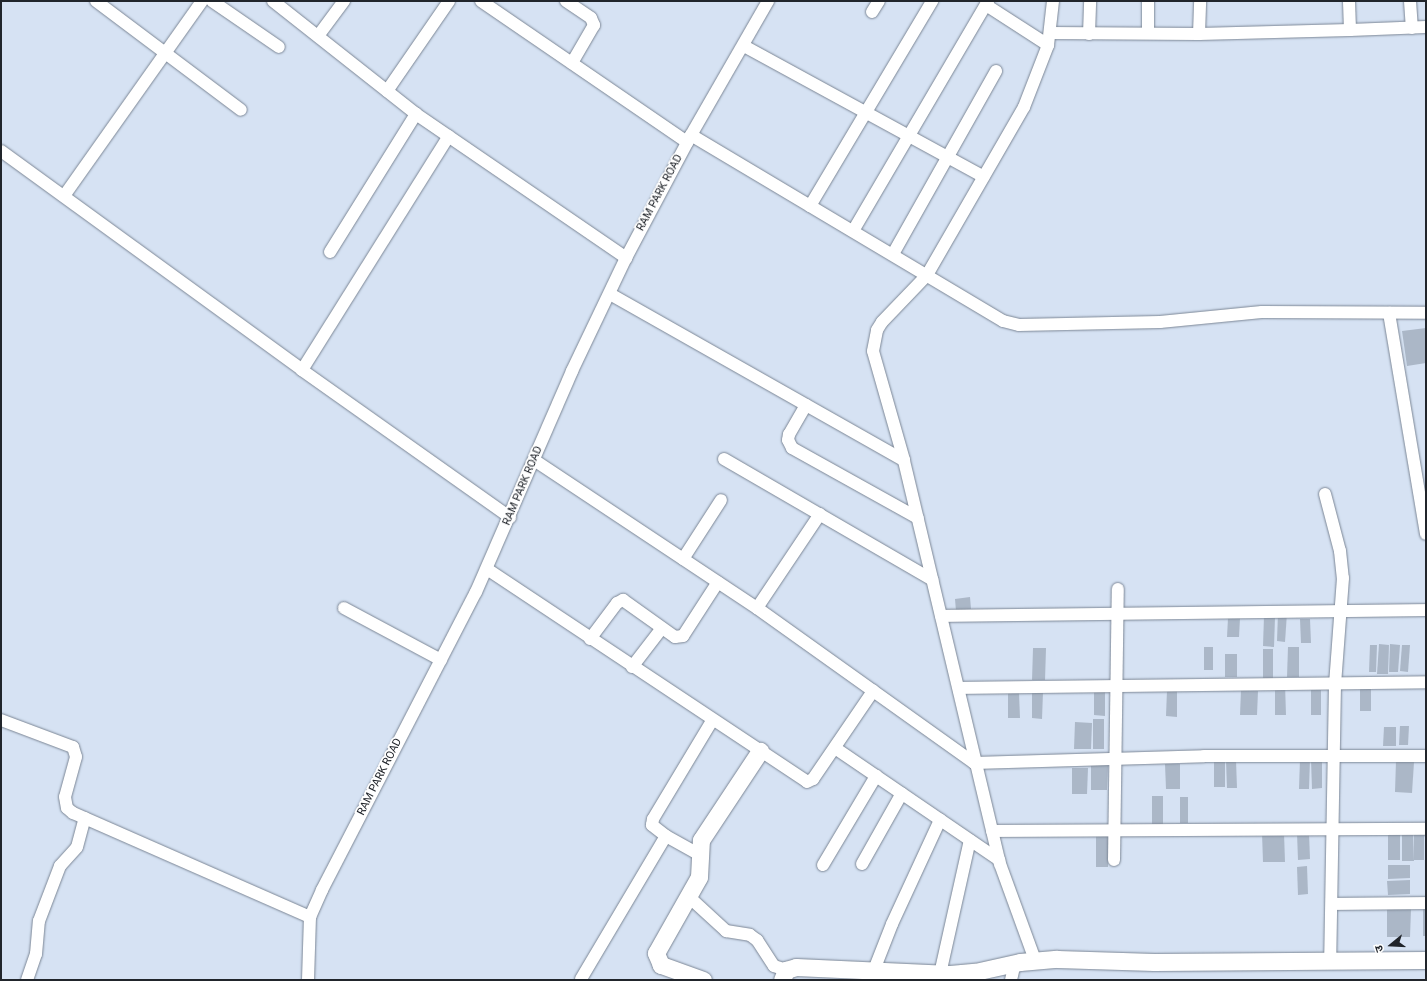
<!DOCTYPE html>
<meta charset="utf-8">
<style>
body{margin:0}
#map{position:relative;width:1427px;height:981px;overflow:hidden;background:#d6e2f3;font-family:Roboto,"Noto Sans Devanagari",sans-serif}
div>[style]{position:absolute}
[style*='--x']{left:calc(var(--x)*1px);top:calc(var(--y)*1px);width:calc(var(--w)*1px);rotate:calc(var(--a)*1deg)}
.building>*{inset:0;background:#abb7c7}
.roads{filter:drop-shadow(0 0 1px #7b8695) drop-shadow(0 0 1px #7b8695)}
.street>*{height:12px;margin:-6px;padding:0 6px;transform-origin:6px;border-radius:6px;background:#fff}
.secondary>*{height:17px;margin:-8.5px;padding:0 8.5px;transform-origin:8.5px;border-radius:8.5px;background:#fff}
span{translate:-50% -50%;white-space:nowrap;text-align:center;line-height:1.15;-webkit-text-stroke:3.5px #fff;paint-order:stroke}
.street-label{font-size:11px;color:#21252b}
.frame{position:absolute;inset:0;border:2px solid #21252b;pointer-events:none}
.north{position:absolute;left:1371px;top:925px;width:40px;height:40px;-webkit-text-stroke:3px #fff;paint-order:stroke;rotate:252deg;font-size:11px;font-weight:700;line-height:16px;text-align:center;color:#21252b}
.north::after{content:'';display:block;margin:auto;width:14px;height:18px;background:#21252b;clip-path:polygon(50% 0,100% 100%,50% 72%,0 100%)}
</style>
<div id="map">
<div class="building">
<i style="clip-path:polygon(1426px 328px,1426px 363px,1407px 366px,1402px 331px)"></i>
<i style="clip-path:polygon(970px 597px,971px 609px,956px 611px,955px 599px)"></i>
<i style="clip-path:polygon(1278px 613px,1287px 613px,1285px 642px,1277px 641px)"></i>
<i style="clip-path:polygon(1264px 616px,1275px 617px,1274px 647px,1263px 646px)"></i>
<i style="clip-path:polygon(1228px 618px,1240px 618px,1239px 637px,1227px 637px)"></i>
<i style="clip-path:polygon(1300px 619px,1310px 619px,1311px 643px,1301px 643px)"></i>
<i style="clip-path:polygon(1379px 644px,1389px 645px,1388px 674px,1377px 674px)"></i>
<i style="clip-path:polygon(1390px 644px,1400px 645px,1398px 672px,1389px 672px)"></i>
<i style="clip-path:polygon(1370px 645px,1377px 645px,1376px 672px,1369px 672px)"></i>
<i style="clip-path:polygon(1402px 645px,1410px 645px,1408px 672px,1400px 671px)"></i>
<i style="clip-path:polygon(1204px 647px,1213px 647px,1213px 670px,1204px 670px)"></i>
<i style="clip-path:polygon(1288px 647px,1299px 647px,1299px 677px,1287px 677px)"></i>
<i style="clip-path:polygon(1033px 648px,1046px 648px,1045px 680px,1032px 680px)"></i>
<i style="clip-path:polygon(1263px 649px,1273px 649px,1273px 679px,1263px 679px)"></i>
<i style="clip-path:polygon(1225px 654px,1237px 654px,1237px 677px,1225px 677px)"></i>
<i style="clip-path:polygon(1275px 684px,1285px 684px,1286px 715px,1275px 715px)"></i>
<i style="clip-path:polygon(1360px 686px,1371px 686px,1371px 711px,1360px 711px)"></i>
<i style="clip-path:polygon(1094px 689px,1105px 689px,1105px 716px,1094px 715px)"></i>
<i style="clip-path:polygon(1167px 690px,1177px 690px,1177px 717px,1166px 716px)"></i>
<i style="clip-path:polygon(1241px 690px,1258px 691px,1257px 715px,1240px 715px)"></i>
<i style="clip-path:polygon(1311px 690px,1321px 690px,1321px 715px,1311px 715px)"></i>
<i style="clip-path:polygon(1032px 692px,1043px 692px,1042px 719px,1032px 718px)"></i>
<i style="clip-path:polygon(1008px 693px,1019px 693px,1020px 718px,1008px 718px)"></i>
<i style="clip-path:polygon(1093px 719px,1104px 719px,1104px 749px,1093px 749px)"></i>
<i style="clip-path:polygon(1075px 722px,1092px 723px,1091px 749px,1074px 749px)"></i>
<i style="clip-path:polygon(1400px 726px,1409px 726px,1408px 745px,1399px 745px)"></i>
<i style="clip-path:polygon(1384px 727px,1396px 727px,1396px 746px,1383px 746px)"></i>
<i style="clip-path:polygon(1214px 759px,1225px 759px,1225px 787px,1214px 787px)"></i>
<i style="clip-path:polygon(1300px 759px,1310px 759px,1309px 789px,1299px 789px)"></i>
<i style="clip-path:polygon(1311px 759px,1322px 759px,1322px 788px,1312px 789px)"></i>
<i style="clip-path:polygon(1226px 760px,1236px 760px,1237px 788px,1227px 788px)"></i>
<i style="clip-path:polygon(1396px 761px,1414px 762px,1412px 793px,1395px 792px)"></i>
<i style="clip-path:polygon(1091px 763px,1108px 764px,1107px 790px,1091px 790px)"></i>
<i style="clip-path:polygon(1165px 764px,1180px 764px,1180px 789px,1166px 789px)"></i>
<i style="clip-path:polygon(1072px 768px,1088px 768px,1087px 794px,1072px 794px)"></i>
<i style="clip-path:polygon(1152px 796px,1163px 796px,1163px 824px,1152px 824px)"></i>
<i style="clip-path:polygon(1180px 797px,1188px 797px,1188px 823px,1180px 823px)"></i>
<i style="clip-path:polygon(1402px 831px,1413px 831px,1414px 861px,1402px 861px)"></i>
<i style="clip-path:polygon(1414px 831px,1424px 831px,1424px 860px,1414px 860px)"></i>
<i style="clip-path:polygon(1388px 832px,1400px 832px,1400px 860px,1388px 860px)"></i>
<i style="clip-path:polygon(1262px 833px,1284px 833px,1285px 862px,1263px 862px)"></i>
<i style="clip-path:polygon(1297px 833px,1309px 833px,1310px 859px,1298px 860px)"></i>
<i style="clip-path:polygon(1096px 835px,1108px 835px,1108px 867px,1096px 867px)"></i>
<i style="clip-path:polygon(1388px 865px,1410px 865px,1410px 878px,1388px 879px)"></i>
<i style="clip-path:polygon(1307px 866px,1308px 894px,1298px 895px,1297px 867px)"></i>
<i style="clip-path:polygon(1410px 880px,1410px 894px,1388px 895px,1387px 881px)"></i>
<i style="clip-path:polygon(1423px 907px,1426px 907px,1426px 936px,1423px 936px)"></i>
<i style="clip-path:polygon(1387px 908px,1411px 909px,1410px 937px,1387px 937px)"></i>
</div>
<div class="roads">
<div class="street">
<i style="--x:96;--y:1;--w:181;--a:36.9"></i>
<i style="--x:212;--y:1;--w:81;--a:34.5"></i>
<i style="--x:273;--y:1;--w:182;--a:38.3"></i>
<i style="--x:416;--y:114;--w:255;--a:34.4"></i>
<i style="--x:481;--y:1;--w:250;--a:34.4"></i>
<i style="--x:566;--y:1;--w:30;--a:34"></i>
<i style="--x:591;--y:18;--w:8;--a:67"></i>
<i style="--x:594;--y:25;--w:44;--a:120.1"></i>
<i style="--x:1148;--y:1;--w:32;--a:90"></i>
<i style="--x:1410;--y:1;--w:27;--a:86"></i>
<i style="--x:986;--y:5;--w:74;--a:32.8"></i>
<i style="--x:872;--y:12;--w:13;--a:-58"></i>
<i style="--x:1350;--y:30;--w:76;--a:-2.3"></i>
<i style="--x:1050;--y:33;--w:149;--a:0.4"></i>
<i style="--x:1199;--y:34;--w:151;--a:-1.5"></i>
<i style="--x:1350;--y:30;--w:29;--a:-92"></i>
<i style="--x:1089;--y:34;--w:33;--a:-88"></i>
<i style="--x:1199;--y:34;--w:33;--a:-88"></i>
<i style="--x:318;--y:36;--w:44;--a:-53.4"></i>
<i style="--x:744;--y:46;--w:273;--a:28.6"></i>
<i style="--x:387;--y:91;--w:109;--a:-55.4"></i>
<i style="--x:691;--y:135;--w:363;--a:30.8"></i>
<i style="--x:1003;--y:321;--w:16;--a:14"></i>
<i style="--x:1019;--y:325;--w:141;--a:-1.2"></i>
<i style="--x:1160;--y:322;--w:102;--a:-5.6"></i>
<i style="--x:1262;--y:312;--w:164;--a:0.3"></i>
<i style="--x:1;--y:151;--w:372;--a:36"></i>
<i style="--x:302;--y:370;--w:255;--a:35.3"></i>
<i style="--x:64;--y:196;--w:239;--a:-54.7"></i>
<i style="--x:810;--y:206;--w:239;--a:-59.2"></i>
<i style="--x:853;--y:231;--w:267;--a:-59.6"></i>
<i style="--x:330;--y:252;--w:163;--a:-58.1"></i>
<i style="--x:893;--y:254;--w:210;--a:-60.6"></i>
<i style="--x:610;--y:294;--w:338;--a:29.5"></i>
<i style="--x:1389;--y:313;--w:224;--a:80.5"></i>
<i style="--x:302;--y:370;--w:276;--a:-57.9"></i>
<i style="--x:806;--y:405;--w:34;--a:120"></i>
<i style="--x:789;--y:434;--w:6;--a:99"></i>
<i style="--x:788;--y:440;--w:9;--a:63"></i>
<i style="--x:792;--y:448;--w:144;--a:29.1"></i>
<i style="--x:724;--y:459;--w:241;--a:30.1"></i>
<i style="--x:534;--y:460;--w:268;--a:33.6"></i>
<i style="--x:757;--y:608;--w:267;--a:35.5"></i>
<i style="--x:974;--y:763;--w:230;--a:-1.7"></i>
<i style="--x:1204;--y:756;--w:222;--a:0"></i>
<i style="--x:1325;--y:494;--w:59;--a:75.3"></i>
<i style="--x:1340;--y:551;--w:27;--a:84"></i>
<i style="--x:1343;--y:578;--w:106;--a:94.3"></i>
<i style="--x:1335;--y:684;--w:275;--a:91"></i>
<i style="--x:683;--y:559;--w:70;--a:-57.2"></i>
<i style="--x:487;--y:569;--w:384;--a:33.6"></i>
<i style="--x:807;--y:782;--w:7;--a:-27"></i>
<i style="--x:813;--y:779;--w:107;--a:-55.7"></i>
<i style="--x:344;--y:608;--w:110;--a:28.2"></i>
<i style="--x:757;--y:608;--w:113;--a:-56.2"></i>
<i style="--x:941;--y:616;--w:485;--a:-0.7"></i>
<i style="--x:590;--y:639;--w:45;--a:-53.1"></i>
<i style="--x:617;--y:603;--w:7;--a:-27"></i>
<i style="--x:623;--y:600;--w:64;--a:35.4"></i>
<i style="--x:675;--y:637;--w:8;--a:-7"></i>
<i style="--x:683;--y:636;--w:64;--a:-57.1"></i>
<i style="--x:632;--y:667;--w:49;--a:-52.4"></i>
<i style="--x:959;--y:688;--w:467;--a:-0.7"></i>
<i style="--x:1;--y:720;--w:77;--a:20.6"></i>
<i style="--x:73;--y:747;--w:10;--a:73"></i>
<i style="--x:76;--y:757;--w:41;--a:105.4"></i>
<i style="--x:65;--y:797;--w:11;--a:80"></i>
<i style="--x:67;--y:808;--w:8;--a:40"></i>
<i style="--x:73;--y:813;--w:259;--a:23.7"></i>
<i style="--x:835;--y:748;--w:199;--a:34.3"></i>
<i style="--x:992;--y:831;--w:434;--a:-0.3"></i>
<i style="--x:666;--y:836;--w:18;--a:-142"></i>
<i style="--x:652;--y:825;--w:6;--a:-81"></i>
<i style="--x:653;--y:819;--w:114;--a:-59"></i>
<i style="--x:1114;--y:860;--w:271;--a:-89.2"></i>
<i style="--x:862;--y:864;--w:81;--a:-60.6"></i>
<i style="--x:823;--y:865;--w:104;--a:-59.2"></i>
<i style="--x:688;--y:896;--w:52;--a:42.6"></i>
<i style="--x:726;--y:931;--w:24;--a:9"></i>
<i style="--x:750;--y:935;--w:9;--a:36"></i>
<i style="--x:757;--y:940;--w:31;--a:57"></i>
<i style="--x:774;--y:966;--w:13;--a:18"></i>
<i style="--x:1333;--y:904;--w:93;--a:-0.6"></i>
<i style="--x:1035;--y:960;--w:102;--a:-110"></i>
<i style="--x:1000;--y:864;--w:415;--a:-103.4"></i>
<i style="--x:904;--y:460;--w:113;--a:-105.9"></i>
<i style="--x:873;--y:351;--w:21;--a:-79"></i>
<i style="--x:877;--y:330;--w:9;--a:-58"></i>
<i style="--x:882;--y:322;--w:65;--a:-46.2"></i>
<i style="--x:927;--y:275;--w:194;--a:-60"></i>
<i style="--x:1024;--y:107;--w:66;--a:-68.8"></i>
<i style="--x:1048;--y:45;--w:44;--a:-83.5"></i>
<i style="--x:874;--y:970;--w:49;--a:-68.6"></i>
<i style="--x:892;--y:924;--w:115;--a:-65.2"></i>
<i style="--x:940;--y:974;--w:137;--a:-77.4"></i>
<i style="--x:581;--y:979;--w:166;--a:-59.3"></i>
<i style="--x:666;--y:836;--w:39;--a:29"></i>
<i style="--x:27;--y:980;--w:28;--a:-71"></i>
<i style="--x:36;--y:954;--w:33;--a:-85"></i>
<i style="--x:39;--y:921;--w:59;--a:-69.1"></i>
<i style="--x:60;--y:866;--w:25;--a:-48"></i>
<i style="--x:77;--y:847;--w:30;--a:-75"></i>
<i style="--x:308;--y:980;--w:63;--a:-88.2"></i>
<i style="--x:310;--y:917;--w:30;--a:-66"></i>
<i style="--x:322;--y:890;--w:335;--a:-62.7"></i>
<i style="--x:476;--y:592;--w:241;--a:-66.5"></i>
<i style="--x:572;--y:371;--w:125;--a:-64.5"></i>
<i style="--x:626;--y:258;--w:139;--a:-62.1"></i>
<i style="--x:691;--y:135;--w:155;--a:-60.1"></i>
<i style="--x:1011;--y:980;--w:17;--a:-77"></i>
</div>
<div class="secondary">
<i style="--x:703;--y:980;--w:45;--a:-160.3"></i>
<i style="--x:661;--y:965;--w:13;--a:-113"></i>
<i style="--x:656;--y:953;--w:87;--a:-60.5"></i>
<i style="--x:699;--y:877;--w:37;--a:-87"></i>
<i style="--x:701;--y:840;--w:107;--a:-56.5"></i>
<i style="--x:782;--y:980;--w:11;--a:-68"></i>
<i style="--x:786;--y:970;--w:10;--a:-17"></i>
<i style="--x:796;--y:967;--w:154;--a:2.6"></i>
<i style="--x:950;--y:974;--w:25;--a:-5"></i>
<i style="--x:975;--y:972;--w:46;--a:-12.5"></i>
<i style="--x:1020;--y:962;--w:37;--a:-5"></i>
<i style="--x:1057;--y:959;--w:97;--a:1.8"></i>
<i style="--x:1154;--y:962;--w:272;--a:-0.4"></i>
</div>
</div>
<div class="street-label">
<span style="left:660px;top:193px;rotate:-62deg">RAM PARK ROAD</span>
<span style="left:523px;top:486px;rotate:-67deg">RAM PARK ROAD</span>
<span style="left:380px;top:777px;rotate:-63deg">RAM PARK ROAD</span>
</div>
<div class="frame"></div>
<div class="north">उ</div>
</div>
